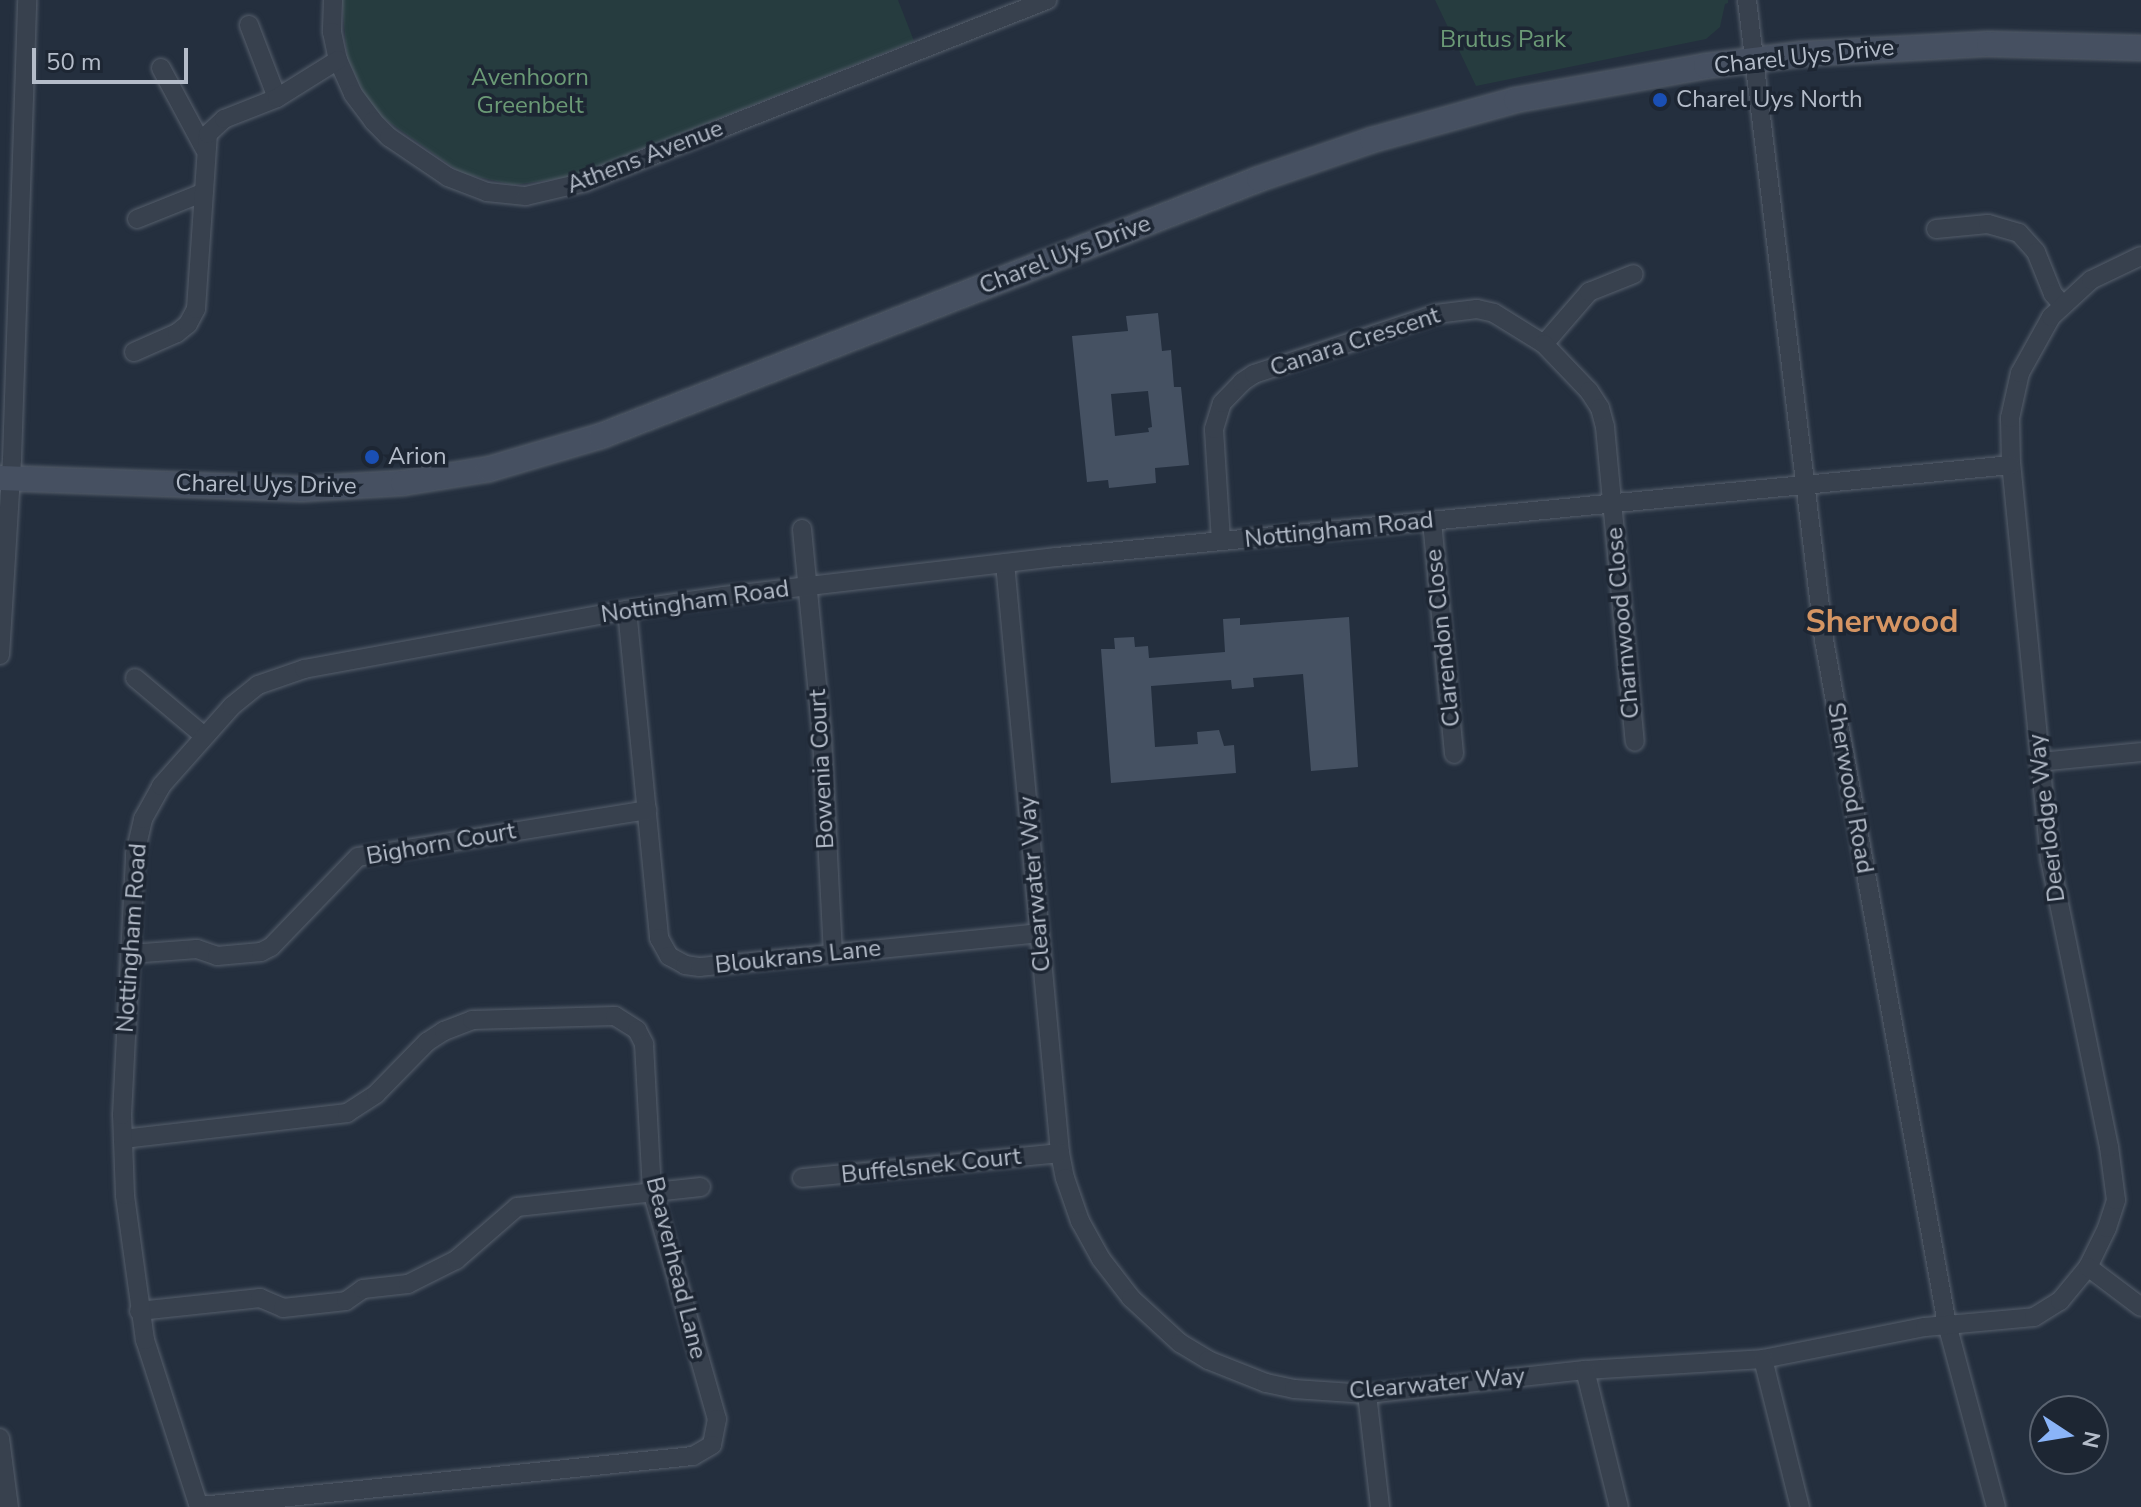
<!DOCTYPE html>
<style>
body{margin:0}
#map{position:relative;width:2141px;height:1507px;overflow:hidden;background:#242f3e;font-family:"Nunito Sans",sans-serif}
div>[style]{position:absolute}
[style*='--x']{left:calc(var(--x)*1px);top:calc(var(--y)*1px);width:calc(var(--w)*1px);rotate:calc(var(--a)*1deg)}
.green>*{inset:0;background:#263c3f}
.building>*{inset:0;background:#455162}
.roads{filter:drop-shadow(0 0 2px #565f6c) drop-shadow(0 0 2px #565f6c)}
.minor>*{height:18px;margin:-9px;padding:0 9px;transform-origin:9px;border-radius:9px;background:#38414e}
.secondary>*{height:24px;margin:-12px;padding:0 12px;transform-origin:12px;border-radius:12px;background:#465061}
.dots>*{width:22px;height:22px;translate:-50% -50%;box-sizing:border-box;border:4px solid #1d2633;border-radius:50%}
span{translate:-50% -50%;white-space:nowrap;text-align:center;line-height:1.15;-webkit-text-stroke:7px #1d2633;paint-order:stroke}
.park-label{font-size:24px;color:#6b9a76}
.street-label{font-size:24px;color:#b4bcc9}
.poi-label{font-size:24px;color:#b4bcc9}
.left{translate:0 -50%;text-align:left}
.district-label{font-size:32px;color:#d59563;font-weight:700}
.north{position:absolute;left:2029px;top:1395px;width:80px;height:80px;box-sizing:border-box;background:#1d2633;border:2px solid #59626f;border-radius:50%;rotate:102deg;font-size:22px;font-weight:700;line-height:32px;text-align:center;color:#b4bcc9}
.north::after{content:'';display:block;margin:auto;width:28px;height:36px;background:#8ab4f8;clip-path:polygon(50% 0,100% 100%,50% 72%,0 100%)}
.scale{position:absolute;left:32px;top:48px;width:156px;height:36px;box-sizing:border-box;border:4px solid #b4bcc9;border-top:0;padding-left:10px;font-size:24px;line-height:28px;white-space:nowrap;color:#b4bcc9;-webkit-text-stroke:6px #1d2633;paint-order:stroke}
</style>
<div id="map">
<div class="green">
<i style="clip-path:polygon(342px 0,898px 0,914px 41px,571px 177px,513px 185px,461px 173px,382px 117px,365px 96px,347px 57px)"></i>
<i style="clip-path:polygon(1435px 0,1728px 0,1728px 3px,1725px 4px,1720px 27px,1706px 39px,1476px 86px)"></i>
</div>
<div class="building">
<i style="clip-path:polygon(evenodd,1158px 313px,1162px 351px,1171px 350px,1174px 387px,1181px 387px,1189px 465px,1155px 468px,1156px 483px,1109px 488px,1108px 480px,1087px 482px,1072px 336px,1128px 331px,1126px 316px,1158px 313px,1148px 391px,1152px 427px,1148px 428px,1149px 432px,1115px 436px,1111px 394px,1148px 391px)"></i>
<i style="clip-path:polygon(1349px 617px,1358px 767px,1311px 771px,1303px 674px,1253px 678px,1254px 687px,1232px 689px,1231px 680px,1151px 686px,1155px 747px,1198px 744px,1197px 732px,1219px 730px,1224px 746px,1234px 745px,1236px 773px,1111px 783px,1101px 649px,1115px 649px,1114px 638px,1134px 637px,1135px 647px,1148px 646px,1149px 658px,1225px 652px,1223px 619px,1240px 618px,1240px 625px)"></i>
</div>
<div class="roads">
<div class="minor">
<i style="--x:333;--y:0;--w:32;--a:92"></i>
<i style="--x:332;--y:32;--w:29;--a:78"></i>
<i style="--x:338;--y:60;--w:37;--a:66"></i>
<i style="--x:353;--y:94;--w:34;--a:53"></i>
<i style="--x:373;--y:121;--w:23;--a:45"></i>
<i style="--x:389;--y:137;--w:71;--a:34.1"></i>
<i style="--x:448;--y:177;--w:42;--a:21"></i>
<i style="--x:487;--y:192;--w:39;--a:6"></i>
<i style="--x:526;--y:196;--w:61;--a:-13.3"></i>
<i style="--x:585;--y:182;--w:497;--a:-21.5"></i>
<i style="--x:1747;--y:0;--w:645;--a:83.14"></i>
<i style="--x:1824;--y:640;--w:695;--a:79.81"></i>
<i style="--x:1947;--y:1324;--w:189;--a:75"></i>
<i style="--x:249;--y:25;--w:78;--a:69"></i>
<i style="--x:161;--y:68;--w:91;--a:61.7"></i>
<i style="--x:137;--y:219;--w:70;--a:-21.8"></i>
<i style="--x:1936;--y:229;--w:52;--a:-5.5"></i>
<i style="--x:1988;--y:224;--w:32;--a:16"></i>
<i style="--x:2019;--y:233;--w:25;--a:48"></i>
<i style="--x:2036;--y:252;--w:45;--a:68"></i>
<i style="--x:2053;--y:294;--w:13;--a:48"></i>
<i style="--x:1544;--y:344;--w:69;--a:-49.1"></i>
<i style="--x:1589;--y:292;--w:48;--a:-21.8"></i>
<i style="--x:134;--y:352;--w:47;--a:-23.8"></i>
<i style="--x:177;--y:333;--w:14;--a:-39"></i>
<i style="--x:188;--y:324;--w:17;--a:-62"></i>
<i style="--x:196;--y:309;--w:175;--a:-86.1"></i>
<i style="--x:208;--y:134;--w:22;--a:-43"></i>
<i style="--x:224;--y:119;--w:57;--a:-21.6"></i>
<i style="--x:277;--y:98;--w:72;--a:-31.9"></i>
<i style="--x:1432;--y:521;--w:234;--a:84.6"></i>
<i style="--x:802;--y:529;--w:209;--a:84.5"></i>
<i style="--x:822;--y:737;--w:215;--a:87.1"></i>
<i style="--x:1221;--y:541;--w:112;--a:-93.6"></i>
<i style="--x:1214;--y:429;--w:27;--a:-73"></i>
<i style="--x:1222;--y:403;--w:29;--a:-46"></i>
<i style="--x:1242;--y:382;--w:14;--a:-34"></i>
<i style="--x:1254;--y:374;--w:192;--a:-18.2"></i>
<i style="--x:1436;--y:314;--w:41;--a:-7"></i>
<i style="--x:1477;--y:309;--w:17;--a:13"></i>
<i style="--x:1494;--y:313;--w:59;--a:31.8"></i>
<i style="--x:1544;--y:344;--w:65;--a:46.2"></i>
<i style="--x:1589;--y:391;--w:20;--a:57"></i>
<i style="--x:1600;--y:408;--w:20;--a:75"></i>
<i style="--x:1605;--y:427;--w:316;--a:84.6"></i>
<i style="--x:1005;--y:563;--w:593;--a:84.67"></i>
<i style="--x:1060;--y:1153;--w:25;--a:79"></i>
<i style="--x:1065;--y:1178;--w:46;--a:70.8"></i>
<i style="--x:1080;--y:1221;--w:43;--a:61.1"></i>
<i style="--x:1101;--y:1259;--w:49;--a:52.4"></i>
<i style="--x:1131;--y:1298;--w:67;--a:42.6"></i>
<i style="--x:1180;--y:1343;--w:33;--a:31"></i>
<i style="--x:1208;--y:1360;--w:62;--a:21.6"></i>
<i style="--x:1266;--y:1383;--w:29;--a:12"></i>
<i style="--x:1294;--y:1389;--w:73;--a:3.9"></i>
<i style="--x:1367;--y:1394;--w:219;--a:-6.3"></i>
<i style="--x:1585;--y:1370;--w:178;--a:-3.5"></i>
<i style="--x:1763;--y:1359;--w:165;--a:-11.2"></i>
<i style="--x:1925;--y:1327;--w:109;--a:-5.2"></i>
<i style="--x:2034;--y:1317;--w:31;--a:-32"></i>
<i style="--x:2060;--y:1301;--w:44;--a:-50.5"></i>
<i style="--x:2088;--y:1267;--w:43;--a:-64"></i>
<i style="--x:2107;--y:1228;--w:29;--a:-72"></i>
<i style="--x:2116;--y:1200;--w:53;--a:-97.5"></i>
<i style="--x:2109;--y:1147;--w:293;--a:-101.6"></i>
<i style="--x:2050;--y:860;--w:397;--a:-95.6"></i>
<i style="--x:2011;--y:465;--w:47;--a:-91.2"></i>
<i style="--x:2010;--y:418;--w:46;--a:-77.5"></i>
<i style="--x:2020;--y:373;--w:64;--a:-61"></i>
<i style="--x:2051;--y:317;--w:54;--a:-42.8"></i>
<i style="--x:2091;--y:280;--w:55;--a:-25.6"></i>
<i style="--x:627;--y:610;--w:330;--a:84.4"></i>
<i style="--x:659;--y:938;--w:21;--a:61"></i>
<i style="--x:669;--y:956;--w:18;--a:29"></i>
<i style="--x:685;--y:965;--w:15;--a:8"></i>
<i style="--x:700;--y:967;--w:341;--a:-5.7"></i>
<i style="--x:0;--y:655;--w:196;--a:-86.5"></i>
<i style="--x:12;--y:459;--w:459;--a:-88.1"></i>
<i style="--x:135;--y:678;--w:90;--a:40"></i>
<i style="--x:2039;--y:762;--w:102;--a:-5.6"></i>
<i style="--x:130;--y:954;--w:67;--a:-4.3"></i>
<i style="--x:197;--y:949;--w:21;--a:19"></i>
<i style="--x:217;--y:956;--w:44;--a:-5.2"></i>
<i style="--x:261;--y:952;--w:11;--a:-27"></i>
<i style="--x:271;--y:947;--w:125;--a:-46"></i>
<i style="--x:358;--y:857;--w:293;--a:-9.2"></i>
<i style="--x:123;--y:1139;--w:226;--a:-6.6"></i>
<i style="--x:347;--y:1113;--w:35;--a:-33"></i>
<i style="--x:376;--y:1094;--w:73;--a:-45.6"></i>
<i style="--x:427;--y:1042;--w:20;--a:-33"></i>
<i style="--x:444;--y:1031;--w:30;--a:-21"></i>
<i style="--x:472;--y:1020;--w:143;--a:-1.6"></i>
<i style="--x:615;--y:1016;--w:26;--a:32"></i>
<i style="--x:637;--y:1030;--w:16;--a:63"></i>
<i style="--x:644;--y:1044;--w:147;--a:86.9"></i>
<i style="--x:652;--y:1191;--w:237;--a:74.1"></i>
<i style="--x:717;--y:1419;--w:26;--a:101"></i>
<i style="--x:712;--y:1445;--w:22;--a:150"></i>
<i style="--x:693;--y:1456;--w:497;--a:174.2"></i>
<i style="--x:802;--y:1178;--w:259;--a:-5.5"></i>
<i style="--x:2088;--y:1267;--w:66;--a:37"></i>
<i style="--x:139;--y:1311;--w:122;--a:-6.1"></i>
<i style="--x:260;--y:1298;--w:25;--a:23"></i>
<i style="--x:283;--y:1308;--w:63;--a:-6.3"></i>
<i style="--x:346;--y:1301;--w:21;--a:-35"></i>
<i style="--x:363;--y:1289;--w:45;--a:-6.3"></i>
<i style="--x:408;--y:1284;--w:54;--a:-26.6"></i>
<i style="--x:456;--y:1260;--w:81;--a:-41"></i>
<i style="--x:517;--y:1207;--w:185;--a:-6.2"></i>
<i style="--x:1763;--y:1359;--w:153;--a:76"></i>
<i style="--x:1585;--y:1370;--w:141;--a:76.1"></i>
<i style="--x:1367;--y:1394;--w:114;--a:83.4"></i>
<i style="--x:0;--y:1438;--w:70;--a:82.6"></i>
<i style="--x:199;--y:1507;--w:176;--a:-107.9"></i>
<i style="--x:145;--y:1340;--w:146;--a:-97.9"></i>
<i style="--x:125;--y:1195;--w:80;--a:-92.1"></i>
<i style="--x:122;--y:1115;--w:261;--a:-87.1"></i>
<i style="--x:135;--y:854;--w:36;--a:-77"></i>
<i style="--x:143;--y:819;--w:38;--a:-61"></i>
<i style="--x:161;--y:786;--w:107;--a:-48.4"></i>
<i style="--x:232;--y:706;--w:33;--a:-39"></i>
<i style="--x:258;--y:685;--w:49;--a:-19.2"></i>
<i style="--x:304;--y:669;--w:328;--a:-10.4"></i>
<i style="--x:627;--y:610;--w:98;--a:-8.2"></i>
<i style="--x:724;--y:596;--w:334;--a:-6.7"></i>
<i style="--x:1056;--y:557;--w:959;--a:-5.5"></i>
</div>
<div class="secondary">
<i style="--x:0;--y:478;--w:302;--a:2.1"></i>
<i style="--x:302;--y:489;--w:101;--a:-3.4"></i>
<i style="--x:403;--y:483;--w:87;--a:-9.2"></i>
<i style="--x:489;--y:469;--w:117;--a:-16.4"></i>
<i style="--x:601;--y:436;--w:706;--a:-21.33"></i>
<i style="--x:1259;--y:179;--w:120;--a:-19"></i>
<i style="--x:1372;--y:140;--w:149;--a:-15.5"></i>
<i style="--x:1516;--y:100;--w:193;--a:-10.1"></i>
<i style="--x:1706;--y:66;--w:97;--a:-7.1"></i>
<i style="--x:1802;--y:54;--w:187;--a:-3.1"></i>
<i style="--x:1989;--y:44;--w:152;--a:1.5"></i>
</div>
</div>
<div class="dots">
<i style="left:1660px;top:100px;background:#1a4fb4"></i>
<i style="left:372px;top:457px;background:#1a4fb4"></i>
</div>
<div class="park-label">
<span style="left:1503px;top:40px">Brutus Park</span>
<span style="left:530px;top:92px">Avenhoorn<br>Greenbelt</span>
</div>
<div class="street-label">
<span style="left:1804px;top:57px;rotate:-6deg">Charel Uys Drive</span>
<span style="left:645px;top:157px;rotate:-21deg">Athens Avenue</span>
<span style="left:1065px;top:255px;rotate:-21deg">Charel Uys Drive</span>
<span style="left:1355px;top:342px;rotate:-18deg">Canara Crescent</span>
<span style="left:266px;top:485px;rotate:1deg">Charel Uys Drive</span>
<span style="left:1339px;top:530px;rotate:-6deg">Nottingham Road</span>
<span style="left:695px;top:602px;rotate:-8deg">Nottingham Road</span>
<span style="left:1623px;top:623px;rotate:-95deg">Charnwood Close</span>
<span style="left:1443px;top:638px;rotate:-96deg">Clarendon Close</span>
<span style="left:822px;top:769px;rotate:-93deg">Bowenia Court</span>
<span style="left:1850px;top:788px;rotate:80deg">Sherwood Road</span>
<span style="left:2047px;top:818px;rotate:-97deg">Deerlodge Way</span>
<span style="left:441px;top:844px;rotate:-10deg">Bighorn Court</span>
<span style="left:1035px;top:884px;rotate:-95deg">Clearwater Way</span>
<span style="left:132px;top:938px;rotate:-86deg">Nottingham Road</span>
<span style="left:798px;top:957px;rotate:-6deg">Bloukrans Lane</span>
<span style="left:931px;top:1166px;rotate:-6deg">Buffelsnek Court</span>
<span style="left:676px;top:1268px;rotate:76deg">Beaverhead Lane</span>
<span style="left:1437px;top:1384px;rotate:-5deg">Clearwater Way</span>
</div>
<div class="poi-label">
<span class="left" style="left:1676px;top:100px">Charel Uys North</span>
<span class="left" style="left:388px;top:457px">Arion</span>
</div>
<div class="district-label">
<span style="left:1882px;top:622px">Sherwood</span>
</div>
<div class="north">N</div>
<div class="scale">50 m</div>
</div>
